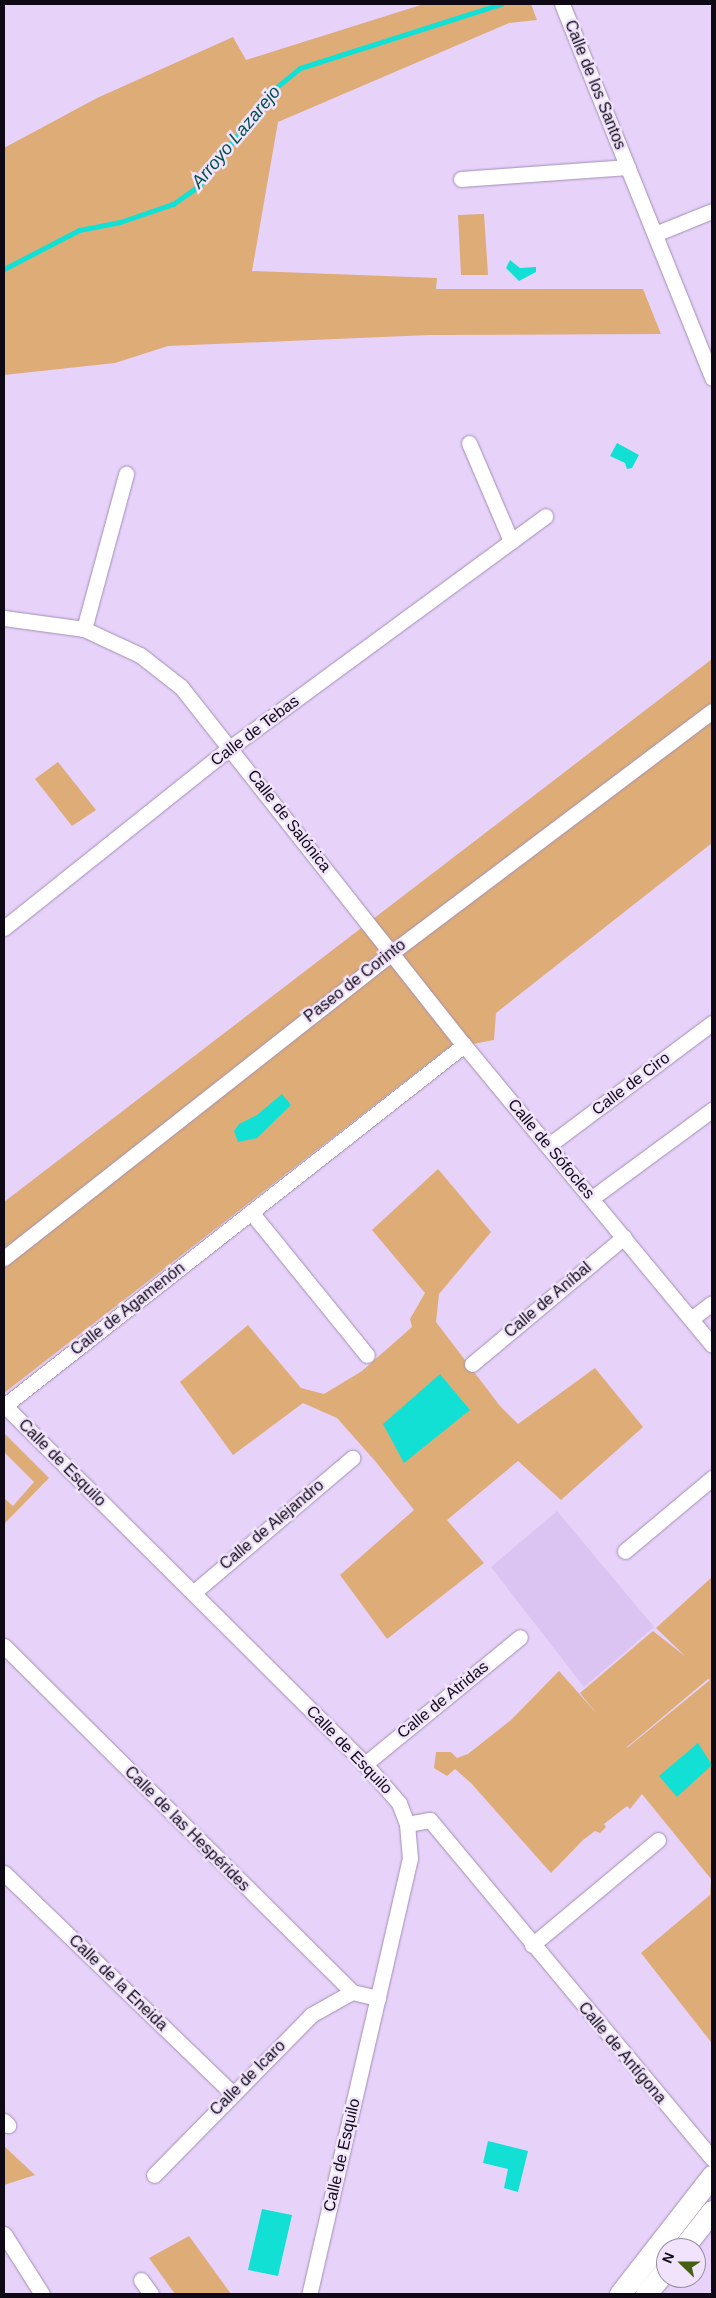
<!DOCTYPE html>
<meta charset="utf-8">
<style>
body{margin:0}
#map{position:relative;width:716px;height:2298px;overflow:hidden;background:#e7d2fa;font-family:Arial,sans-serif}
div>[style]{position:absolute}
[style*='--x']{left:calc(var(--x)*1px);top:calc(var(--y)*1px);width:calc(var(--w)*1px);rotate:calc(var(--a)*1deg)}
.built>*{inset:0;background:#dbc4f2}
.green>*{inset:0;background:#deac76}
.water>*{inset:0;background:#12e0d5}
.stream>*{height:5px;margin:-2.5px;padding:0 2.5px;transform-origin:2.5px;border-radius:2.5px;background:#12e0d5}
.roads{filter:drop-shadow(0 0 1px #a28fb4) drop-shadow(0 0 1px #a28fb4)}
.street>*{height:15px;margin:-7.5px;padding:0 7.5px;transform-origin:7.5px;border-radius:7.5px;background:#fff}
.secondary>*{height:21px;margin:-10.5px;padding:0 10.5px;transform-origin:10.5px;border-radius:10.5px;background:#fff}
span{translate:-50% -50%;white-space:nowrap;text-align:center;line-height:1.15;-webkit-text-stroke:5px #f0e3fb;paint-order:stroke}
.street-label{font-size:16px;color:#0f0815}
.water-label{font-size:18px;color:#01524d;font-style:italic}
.frame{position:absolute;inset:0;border:5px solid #0f0815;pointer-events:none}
.north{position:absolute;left:656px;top:2238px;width:50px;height:50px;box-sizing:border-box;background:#f0e3fb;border:1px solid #968b9f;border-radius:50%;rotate:292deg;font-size:14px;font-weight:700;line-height:20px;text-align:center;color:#0f0815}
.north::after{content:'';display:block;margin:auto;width:18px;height:22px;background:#446113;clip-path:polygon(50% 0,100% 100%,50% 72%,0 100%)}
</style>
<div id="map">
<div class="built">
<i style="clip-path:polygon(557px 1511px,654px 1627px,584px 1687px,491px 1567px)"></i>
</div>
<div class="green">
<i style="clip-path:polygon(424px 4px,531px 4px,537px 20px,509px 23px,278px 122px,252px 271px,437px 278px,436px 289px,643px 289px,661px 334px,429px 335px,168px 346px,115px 363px,4px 375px,4px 148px,97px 98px,233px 37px,246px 60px)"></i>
<i style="clip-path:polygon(484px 214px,488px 275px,461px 275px,458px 215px)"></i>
<i style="clip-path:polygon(712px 659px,712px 843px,496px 1013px,494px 1040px,447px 1049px,4px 1393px,4px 1202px)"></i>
<i style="clip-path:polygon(58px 762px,96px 810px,72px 826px,35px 779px)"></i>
<i style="clip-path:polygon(438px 1169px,491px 1232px,439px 1294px,436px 1322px,500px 1406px,518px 1424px,595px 1368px,643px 1427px,561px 1500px,518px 1461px,447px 1520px,484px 1563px,387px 1639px,340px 1575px,414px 1510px,376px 1462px,337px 1418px,303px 1403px,233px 1455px,180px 1382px,248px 1325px,301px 1388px,324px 1394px,362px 1371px,412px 1327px,410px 1319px,425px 1293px,372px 1230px)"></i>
<i style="clip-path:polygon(4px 1433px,49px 1478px,4px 1524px,4px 1498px,13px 1506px,34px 1482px,4px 1452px)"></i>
<i style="clip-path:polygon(evenodd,712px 1577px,712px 2041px,711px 2042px,641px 1953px,710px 1895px,711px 1879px,642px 1794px,630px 1809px,627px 1806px,604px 1824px,606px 1827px,600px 1833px,595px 1831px,583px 1840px,551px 1873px,471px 1783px,455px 1769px,447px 1776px,434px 1768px,436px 1752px,451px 1752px,457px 1758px,468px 1754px,511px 1720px,559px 1671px,597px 1714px,580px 1693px,653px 1631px,686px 1657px,656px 1628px,712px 1577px,708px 1679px,710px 1680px,627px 1748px,627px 1747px,708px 1679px)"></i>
<i style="clip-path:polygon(4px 2146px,35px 2175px,4px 2185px)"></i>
<i style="clip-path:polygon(189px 2236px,231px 2294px,175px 2294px,149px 2258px)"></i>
</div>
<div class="water">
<i style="clip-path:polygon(510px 260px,520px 268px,536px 267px,536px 272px,519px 281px,506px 268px)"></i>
<i style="clip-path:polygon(617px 443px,639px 455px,632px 468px,627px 469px,625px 463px,610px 456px)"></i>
<i style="clip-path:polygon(282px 1094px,291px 1105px,257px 1138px,238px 1142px,234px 1131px,239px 1124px,257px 1115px)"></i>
<i style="clip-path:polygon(440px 1374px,470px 1410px,404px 1463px,383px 1424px)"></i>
<i style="clip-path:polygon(698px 1743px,712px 1765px,677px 1797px,659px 1776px)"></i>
<i style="clip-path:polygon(488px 2141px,528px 2151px,518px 2192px,504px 2188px,508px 2169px,483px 2163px)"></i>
<i style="clip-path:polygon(262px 2209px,292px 2215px,278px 2276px,248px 2270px)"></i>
</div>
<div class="stream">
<i style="--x:4;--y:269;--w:85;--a:-27.5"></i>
<i style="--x:79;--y:230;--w:42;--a:-11"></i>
<i style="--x:120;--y:222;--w:56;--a:-18.8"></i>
<i style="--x:173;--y:204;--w:32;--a:-35"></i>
<i style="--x:199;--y:186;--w:115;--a:-53.1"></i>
<i style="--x:268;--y:94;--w:41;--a:-39.1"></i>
<i style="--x:300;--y:68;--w:211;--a:-17.7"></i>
</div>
<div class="roads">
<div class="street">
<i style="--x:562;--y:4;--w:403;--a:68.1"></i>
<i style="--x:461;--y:179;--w:167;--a:-4.1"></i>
<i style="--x:655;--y:234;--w:61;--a:-22"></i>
<i style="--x:469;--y:443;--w:107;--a:66.8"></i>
<i style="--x:4;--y:618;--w:81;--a:7.8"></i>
<i style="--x:84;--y:629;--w:62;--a:24.9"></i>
<i style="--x:140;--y:655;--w:52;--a:38"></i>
<i style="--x:181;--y:687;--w:456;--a:51.7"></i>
<i style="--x:464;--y:1045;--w:389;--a:50.4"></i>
<i style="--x:84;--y:629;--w:161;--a:-74.8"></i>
<i style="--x:4;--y:928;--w:290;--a:-38.6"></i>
<i style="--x:231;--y:747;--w:390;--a:-36.3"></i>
<i style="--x:549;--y:1145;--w:204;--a:-36.8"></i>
<i style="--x:592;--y:1198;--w:149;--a:-36.3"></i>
<i style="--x:251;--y:1212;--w:184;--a:51"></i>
<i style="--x:4;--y:1258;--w:493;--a:-38.2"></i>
<i style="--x:391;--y:953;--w:402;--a:-37"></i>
<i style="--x:691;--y:1319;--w:26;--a:-37"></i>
<i style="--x:472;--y:1364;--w:198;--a:-39.9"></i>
<i style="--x:4;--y:1405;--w:509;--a:44.84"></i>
<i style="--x:365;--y:1764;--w:52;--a:48.9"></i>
<i style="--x:399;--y:1803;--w:22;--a:69"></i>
<i style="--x:407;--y:1824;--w:34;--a:85"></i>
<i style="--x:410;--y:1858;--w:448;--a:103"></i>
<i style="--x:4;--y:1406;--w:585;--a:-38.12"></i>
<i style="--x:625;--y:1551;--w:114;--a:-40"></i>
<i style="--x:193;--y:1593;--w:209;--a:-40.3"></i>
<i style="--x:4;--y:1646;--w:491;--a:44.8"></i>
<i style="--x:352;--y:1992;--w:27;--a:13"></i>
<i style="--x:365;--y:1764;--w:200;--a:-39.3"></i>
<i style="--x:407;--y:1824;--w:23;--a:-10"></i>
<i style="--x:430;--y:1820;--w:441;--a:50.2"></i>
<i style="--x:4;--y:1873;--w:317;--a:44"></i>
<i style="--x:532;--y:1945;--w:164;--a:-39.8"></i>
<i style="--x:4;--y:2121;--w:6;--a:45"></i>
<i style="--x:154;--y:2175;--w:224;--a:-45.5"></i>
<i style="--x:311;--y:2015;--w:47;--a:-29.3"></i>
<i style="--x:4;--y:2234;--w:71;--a:57.7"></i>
<i style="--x:141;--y:2280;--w:17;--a:54"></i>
</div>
<div class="secondary">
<i style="--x:683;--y:2248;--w:47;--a:-51.9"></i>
<i style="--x:620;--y:2294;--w:150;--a:-52.1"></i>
<i style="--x:646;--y:2294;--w:32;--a:-51"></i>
</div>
</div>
<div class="street-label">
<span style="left:595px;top:85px;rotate:68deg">Calle de los Santos</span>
<span style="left:255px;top:731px;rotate:-37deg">Calle de Tebas</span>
<span style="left:289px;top:821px;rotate:52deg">Calle de Salónica</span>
<span style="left:355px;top:981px;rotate:-38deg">Paseo de Corinto</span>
<span style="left:631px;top:1084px;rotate:-37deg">Calle de Ciro</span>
<span style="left:551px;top:1149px;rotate:50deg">Calle de Sófocles</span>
<span style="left:548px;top:1300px;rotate:-40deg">Calle de Aníbal</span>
<span style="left:128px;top:1309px;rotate:-38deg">Calle de Agamenón</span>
<span style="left:62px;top:1463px;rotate:45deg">Calle de Esquilo</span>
<span style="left:272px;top:1525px;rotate:-40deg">Calle de Alejandro</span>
<span style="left:443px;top:1700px;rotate:-39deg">Calle de Atridas</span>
<span style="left:349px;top:1750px;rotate:46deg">Calle de Esquilo</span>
<span style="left:187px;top:1829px;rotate:45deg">Calle de las Hespérides</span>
<span style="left:118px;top:1983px;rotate:44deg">Calle de la Eneida</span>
<span style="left:622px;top:2053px;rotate:50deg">Calle de Antígona</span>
<span style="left:248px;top:2078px;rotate:-45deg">Calle de Icaro</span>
<span style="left:342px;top:2155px;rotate:-77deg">Calle de Esquilo</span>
</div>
<div class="water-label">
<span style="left:236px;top:137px;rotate:-50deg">Arroyo Lazarejo</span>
</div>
<div class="frame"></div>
<div class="north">N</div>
</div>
